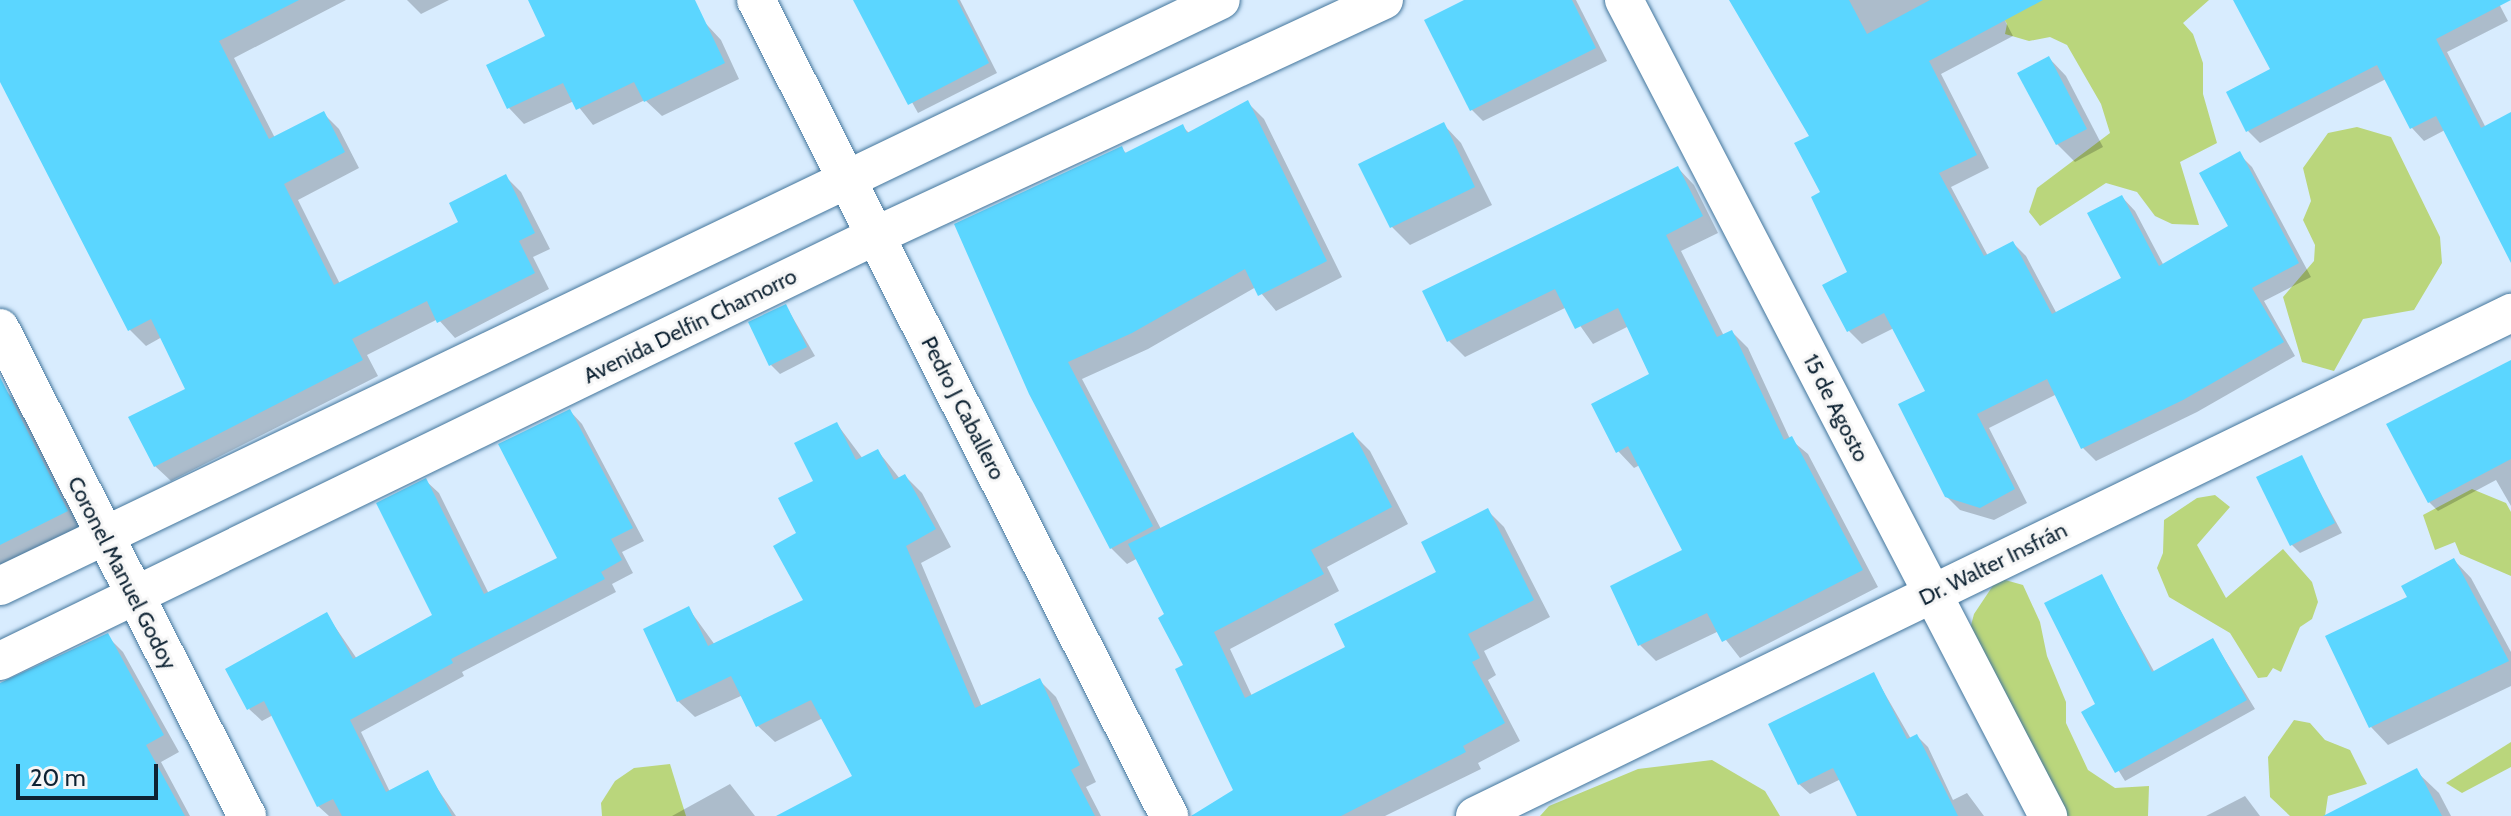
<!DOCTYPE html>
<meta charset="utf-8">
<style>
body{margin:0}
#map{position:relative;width:2511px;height:816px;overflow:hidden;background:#d8ecfe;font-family:Cabin,sans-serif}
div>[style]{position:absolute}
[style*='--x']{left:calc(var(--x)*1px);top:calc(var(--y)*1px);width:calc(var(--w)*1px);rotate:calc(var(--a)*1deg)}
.green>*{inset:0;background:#bad67c}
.shadow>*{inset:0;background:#0003}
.building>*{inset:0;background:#5bd6ff}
.roads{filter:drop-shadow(0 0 2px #44769c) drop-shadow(0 0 2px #44769c)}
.minor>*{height:38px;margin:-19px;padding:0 19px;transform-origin:19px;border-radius:19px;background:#fff}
span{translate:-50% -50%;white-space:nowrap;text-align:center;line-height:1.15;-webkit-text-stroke:6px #f6f6f6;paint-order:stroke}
.street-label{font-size:22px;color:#0e2333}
.scale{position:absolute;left:16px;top:764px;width:142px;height:36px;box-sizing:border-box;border:4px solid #0e2333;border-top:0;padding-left:10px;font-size:24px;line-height:28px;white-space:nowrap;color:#0e2333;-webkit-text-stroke:6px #f6f6f6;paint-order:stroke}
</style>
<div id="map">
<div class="green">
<i style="clip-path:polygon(1993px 0,2209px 0,2183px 23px,2193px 34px,2203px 63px,2203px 94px,2217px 143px,2180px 162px,2199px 225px,2172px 224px,2155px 216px,2137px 192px,2106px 183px,2040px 226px,2029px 212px,2037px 188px,2110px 133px,2101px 104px,2067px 45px,2050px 37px,2029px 41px,2005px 34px,2007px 24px)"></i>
<i style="clip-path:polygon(2357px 127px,2391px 137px,2440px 237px,2442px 263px,2414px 310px,2363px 319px,2334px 371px,2302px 362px,2283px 297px,2314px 261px,2315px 245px,2303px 220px,2311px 201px,2303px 168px,2328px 133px)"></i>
<i style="clip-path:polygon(2472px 489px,2506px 503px,2511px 512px,2511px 576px,2460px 554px,2455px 542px,2435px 550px,2423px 515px)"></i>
<i style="clip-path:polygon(2215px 495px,2230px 507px,2197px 545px,2226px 598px,2283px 549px,2312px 582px,2318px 602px,2312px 619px,2300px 627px,2281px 672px,2273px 668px,2267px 677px,2258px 678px,2230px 633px,2169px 597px,2157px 568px,2163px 553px,2164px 520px,2197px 498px)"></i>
<i style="clip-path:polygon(1998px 578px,2023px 585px,2040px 622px,2047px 656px,2066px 702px,2066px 723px,2088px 770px,2115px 788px,2149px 786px,2148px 816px,2061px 816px,2052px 783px,2034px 760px,1969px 633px,1974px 614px)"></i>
<i style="clip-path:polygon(2294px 720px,2310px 723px,2325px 740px,2350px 750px,2367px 784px,2328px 796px,2325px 816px,2290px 816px,2270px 797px,2268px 757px)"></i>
<i style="clip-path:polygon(2511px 742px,2511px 767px,2462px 793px,2446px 783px)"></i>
<i style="clip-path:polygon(1712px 760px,1765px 791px,1780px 816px,1540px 816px,1549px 806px,1638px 769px)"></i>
<i style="clip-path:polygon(670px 764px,686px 816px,602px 816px,601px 803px,615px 781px,634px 768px)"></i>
</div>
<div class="shadow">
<i style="clip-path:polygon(0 0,346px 0,234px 58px,275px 138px,323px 113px,339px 129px,359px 168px,298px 200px,340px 284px,460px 222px,505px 176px,521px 192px,550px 249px,533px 257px,549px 289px,455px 338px,438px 319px,367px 355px,378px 376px,171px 481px,155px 466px,188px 389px,162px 337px,146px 346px,130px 330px,0 78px)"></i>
<i style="clip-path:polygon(407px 0,449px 0,421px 14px)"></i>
<i style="clip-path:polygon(530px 0,684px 0,721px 40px,739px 79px,662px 116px,645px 100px,593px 125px,574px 101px,524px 124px,509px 108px,548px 37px)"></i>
<i style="clip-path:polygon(855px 0,960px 0,997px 73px,918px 113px)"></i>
<i style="clip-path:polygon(1465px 0,1576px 0,1607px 61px,1483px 121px,1472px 110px)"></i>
<i style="clip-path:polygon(1732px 0,1994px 0,2013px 36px,1941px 74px,1989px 168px,1951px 187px,1988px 256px,2013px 243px,2026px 256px,2057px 314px,2123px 279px,2122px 197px,2135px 211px,2164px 266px,2231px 227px,2239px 154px,2252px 167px,2311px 277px,2264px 301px,2295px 356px,2197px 412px,2096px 461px,2083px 448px,2057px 394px,1989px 428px,2027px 503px,1994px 520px,1960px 510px,1946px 496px,1928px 392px,1894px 328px,1862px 344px,1849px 331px,1825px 286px,1850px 273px,1822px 193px,1812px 136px)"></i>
<i style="clip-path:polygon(2245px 0,2497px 0,2508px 21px,2447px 52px,2486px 128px,2511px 115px,2511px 237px,2445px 130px,2424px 141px,2412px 128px,2386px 79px,2260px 143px,2248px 131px,2273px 70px)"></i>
<i style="clip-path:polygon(2049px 58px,2066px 76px,2103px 147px,2075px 162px,2057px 144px)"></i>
<i style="clip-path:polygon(1248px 103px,1264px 119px,1342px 277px,1276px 311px,1256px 287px,1148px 349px,1082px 379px,1161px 529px,1353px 434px,1370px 451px,1408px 524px,1327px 567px,1339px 591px,1230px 649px,1252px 696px,1348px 648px,1439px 573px,1487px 510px,1504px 527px,1550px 617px,1484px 651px,1496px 675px,1488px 680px,1520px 741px,1478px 763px,1481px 769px,1385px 816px,1246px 816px,1167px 615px,1138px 558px,1127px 564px,1111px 548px,1031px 394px,1121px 148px,1127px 154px,1182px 126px,1190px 134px)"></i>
<i style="clip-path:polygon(1444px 125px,1461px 143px,1492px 205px,1410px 245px,1392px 227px,1361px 164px)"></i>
<i style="clip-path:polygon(1678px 168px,1694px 185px,1718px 233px,1681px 251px,1724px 336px,1732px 332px,1748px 348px,1790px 439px,1808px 454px,1878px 587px,1740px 658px,1719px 631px,1656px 661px,1640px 645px,1685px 551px,1640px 465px,1634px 468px,1618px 451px,1652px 375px,1629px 326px,1593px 344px,1567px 307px,1465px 357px,1449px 341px)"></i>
<i style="clip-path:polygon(786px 306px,815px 356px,780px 374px,771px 365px)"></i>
<i style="clip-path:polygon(2511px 362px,2511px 506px,2496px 480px,2438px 511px,2429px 502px)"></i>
<i style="clip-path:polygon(6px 391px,26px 411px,87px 532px,0 575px,0 394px)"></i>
<i style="clip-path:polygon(570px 411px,582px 424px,644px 541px,622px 552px,633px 573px,612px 584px,616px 592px,462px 672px,464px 676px,361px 732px,390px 792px,427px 773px,456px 816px,329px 816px,318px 806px,273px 715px,262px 721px,249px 709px,327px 615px,357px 659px,435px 616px,426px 481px,439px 493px,489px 594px,560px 558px)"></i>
<i style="clip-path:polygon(837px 424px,863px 459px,878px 451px,900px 479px,905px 476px,922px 493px,951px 547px,921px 563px,982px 707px,1039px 680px,1056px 697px,1096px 782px,1086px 787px,1101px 816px,781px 816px,855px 777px,823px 718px,775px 742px,758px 726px,743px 695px,695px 717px,678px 701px,689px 609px,715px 645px,806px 601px,798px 534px)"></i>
<i style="clip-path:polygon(2301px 457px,2342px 533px,2300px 553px,2291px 544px)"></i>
<i style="clip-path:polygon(2454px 560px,2471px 578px,2511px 652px,2511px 686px,2388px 745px,2371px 727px,2410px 598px)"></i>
<i style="clip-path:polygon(2102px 577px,2155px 673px,2213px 640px,2255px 709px,2125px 781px,2083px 713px,2098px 704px)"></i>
<i style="clip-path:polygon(107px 636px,123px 652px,179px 752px,161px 762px,190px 816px,0 816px,0 683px,10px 683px)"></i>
<i style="clip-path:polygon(1874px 675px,1911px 739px,1917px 736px,1928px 747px,1953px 800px,1967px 793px,1984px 816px,1859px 816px,1841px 779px,1810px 794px,1799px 784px)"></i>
<i style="clip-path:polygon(2416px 771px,2439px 793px,2451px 816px,2347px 816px)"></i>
<i style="clip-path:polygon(730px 784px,755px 816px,672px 816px)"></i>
<i style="clip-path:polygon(2245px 796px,2260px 816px,2206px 816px)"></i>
</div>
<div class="building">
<i style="clip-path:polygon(0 0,299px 0,219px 41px,269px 139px,324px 111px,345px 152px,284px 184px,334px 285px,458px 222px,449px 203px,506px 174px,535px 233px,519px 241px,535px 273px,437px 323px,427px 301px,352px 339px,363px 360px,154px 467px,128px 417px,185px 389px,151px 319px,128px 331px,0 82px)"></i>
<i style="clip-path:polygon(528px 0,695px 0,725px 63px,644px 102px,634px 82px,576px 110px,563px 83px,507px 109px,486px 65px,545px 36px)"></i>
<i style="clip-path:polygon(853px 0,957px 0,989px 63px,908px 105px)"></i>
<i style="clip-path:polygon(1464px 0,1572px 0,1596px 48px,1470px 111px,1424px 20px)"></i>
<i style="clip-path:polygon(1729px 0,1849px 0,1867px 34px,1930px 0,2043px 0,1929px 61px,1977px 155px,1939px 173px,1984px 256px,2013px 241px,2052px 314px,2121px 278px,2087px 213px,2122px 195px,2159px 266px,2228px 226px,2199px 173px,2240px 151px,2299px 263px,2252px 288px,2284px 342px,2183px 400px,2081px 449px,2047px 379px,1977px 414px,2015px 489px,1980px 508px,1945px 497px,1898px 404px,1925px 391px,1884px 313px,1847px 332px,1822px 285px,1847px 272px,1811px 197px,1820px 192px,1794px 143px,1809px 136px)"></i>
<i style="clip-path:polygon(2233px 0,2511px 0,2436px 39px,2481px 128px,2511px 112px,2511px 263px,2436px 116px,2410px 129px,2377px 65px,2246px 132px,2226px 92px,2270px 69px)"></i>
<i style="clip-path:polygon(2049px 56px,2087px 129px,2056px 145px,2017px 73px)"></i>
<i style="clip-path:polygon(1248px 100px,1327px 261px,1258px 296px,1245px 269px,1132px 333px,1068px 362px,1153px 526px,1110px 549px,1029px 394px,954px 224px,1122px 146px,1125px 153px,1183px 124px,1187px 133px)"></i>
<i style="clip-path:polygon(1444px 122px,1475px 187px,1390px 228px,1358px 164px)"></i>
<i style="clip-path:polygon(1678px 166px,1703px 216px,1666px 235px,1717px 337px,1732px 330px,1784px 440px,1792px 436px,1863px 570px,1722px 642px,1707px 613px,1638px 646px,1610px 586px,1682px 550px,1628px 446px,1616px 453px,1591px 404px,1649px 374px,1618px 308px,1575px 329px,1555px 289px,1447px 342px,1422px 291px)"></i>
<i style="clip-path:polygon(786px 304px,807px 347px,769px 366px,748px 322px)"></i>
<i style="clip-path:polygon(2511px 360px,2511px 459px,2428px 503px,2386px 424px)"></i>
<i style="clip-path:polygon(0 377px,68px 511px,0 545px)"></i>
<i style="clip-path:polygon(570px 409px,633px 528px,611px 539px,622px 560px,601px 572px,605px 579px,451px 659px,453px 663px,350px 720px,386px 792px,428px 770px,452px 816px,342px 816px,333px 799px,317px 807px,264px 701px,247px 710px,225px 669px,327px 612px,353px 659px,432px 615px,376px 503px,426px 478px,484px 594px,557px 558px,498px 444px)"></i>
<i style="clip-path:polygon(837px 422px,856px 460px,878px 449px,894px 480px,905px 474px,936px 529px,906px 546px,975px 708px,1040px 678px,1080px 765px,1071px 770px,1095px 816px,776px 816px,852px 776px,811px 700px,756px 727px,731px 676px,677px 702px,643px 629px,689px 606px,708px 646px,803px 600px,773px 546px,796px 533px,778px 498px,813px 481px,794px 443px)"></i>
<i style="clip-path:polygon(1353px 432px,1392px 507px,1311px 550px,1324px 574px,1214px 632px,1245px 698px,1345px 647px,1334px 624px,1436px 572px,1421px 542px,1488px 508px,1534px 600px,1468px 634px,1480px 658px,1472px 662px,1505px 723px,1463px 746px,1466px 752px,1341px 816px,1191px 816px,1233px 790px,1175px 669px,1183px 665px,1158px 618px,1164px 614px,1128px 544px)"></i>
<i style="clip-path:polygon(2302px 455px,2335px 523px,2290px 546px,2256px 477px)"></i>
<i style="clip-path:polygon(2454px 558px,2509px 661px,2369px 728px,2325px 636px,2407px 597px,2401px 586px)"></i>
<i style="clip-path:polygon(2102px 574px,2152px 672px,2213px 638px,2247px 700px,2115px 773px,2081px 712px,2095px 704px,2044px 603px)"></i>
<i style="clip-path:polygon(108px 633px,164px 735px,146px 745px,185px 816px,0 816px,0 683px)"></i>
<i style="clip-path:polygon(1874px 672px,1907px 739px,1917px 734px,1958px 816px,1857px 816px,1833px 768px,1798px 785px,1768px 724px)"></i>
<i style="clip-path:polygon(2417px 768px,2442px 816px,2323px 816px)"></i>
</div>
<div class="roads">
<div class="minor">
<i style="--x:756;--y:0;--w:915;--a:63.15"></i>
<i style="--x:1624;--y:0;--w:920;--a:62.54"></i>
<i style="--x:0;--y:328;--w:547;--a:63.15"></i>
<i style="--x:0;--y:586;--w:1354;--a:-25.64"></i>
<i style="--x:0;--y:661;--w:973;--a:-25.91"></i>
<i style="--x:875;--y:236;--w:561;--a:-24.87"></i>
<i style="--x:1475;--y:816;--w:1152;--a:-25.9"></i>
</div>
</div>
<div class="street-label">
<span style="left:690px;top:326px;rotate:-26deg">Avenida Delfin Chamorro</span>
<span style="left:963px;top:408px;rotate:63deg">Pedro J Caballero</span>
<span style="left:1836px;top:408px;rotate:63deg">15 de Agosto</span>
<span style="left:1993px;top:564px;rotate:-26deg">Dr. Walter Insfrán</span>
<span style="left:122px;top:573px;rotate:63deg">Coronel Manuel Godoy</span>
</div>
<div class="scale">20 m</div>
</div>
